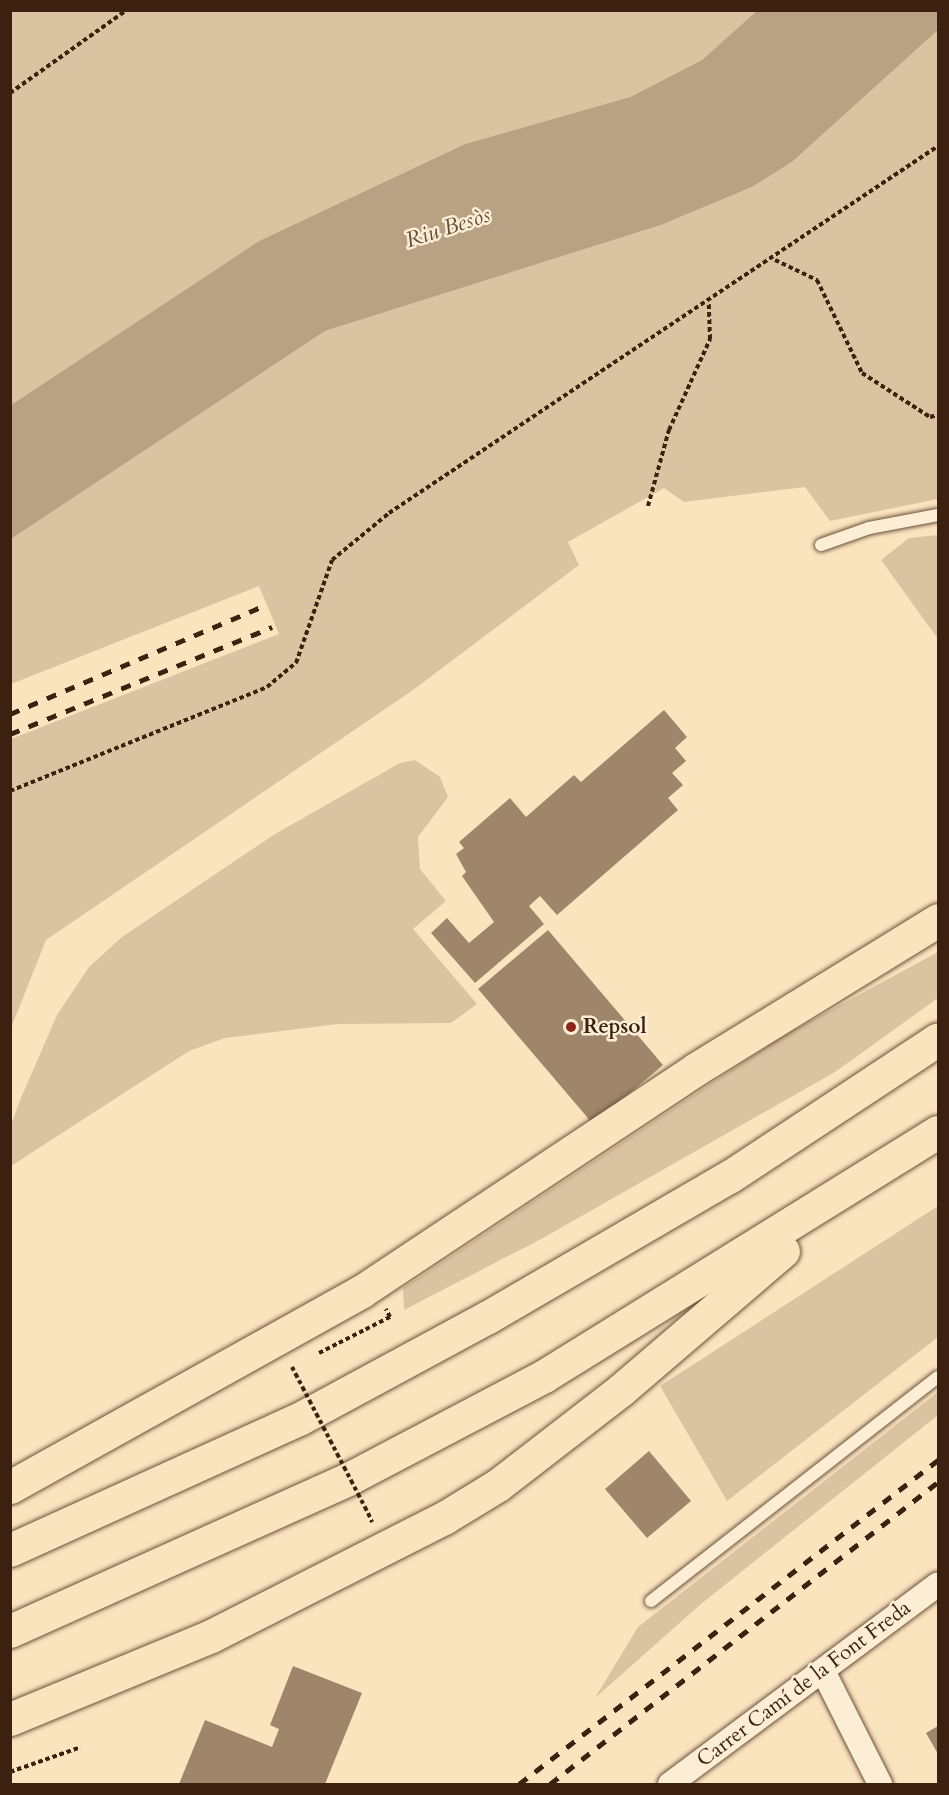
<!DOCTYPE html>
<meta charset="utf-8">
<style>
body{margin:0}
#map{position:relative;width:949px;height:1795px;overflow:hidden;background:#fae4be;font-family:Cardo,serif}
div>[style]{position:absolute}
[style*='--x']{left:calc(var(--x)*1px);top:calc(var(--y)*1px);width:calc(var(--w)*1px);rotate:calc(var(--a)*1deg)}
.green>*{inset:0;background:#dac3a0}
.water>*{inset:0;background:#b9a183}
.building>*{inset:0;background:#9f866a}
.path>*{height:4px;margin-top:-2px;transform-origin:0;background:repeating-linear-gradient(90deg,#3c2010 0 4.5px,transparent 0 7.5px)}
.roads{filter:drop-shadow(0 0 2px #6c513c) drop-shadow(0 0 2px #6c513c)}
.lane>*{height:12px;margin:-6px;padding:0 6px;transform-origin:6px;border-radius:6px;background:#fcedd5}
.street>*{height:24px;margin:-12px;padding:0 12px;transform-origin:12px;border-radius:12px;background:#fcedd5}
.highway>*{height:33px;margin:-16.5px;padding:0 16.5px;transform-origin:16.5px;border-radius:16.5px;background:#fae4be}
.rail>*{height:4.5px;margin-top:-2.25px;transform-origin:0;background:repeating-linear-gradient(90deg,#3c2010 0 10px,transparent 0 20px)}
.path-bridge>*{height:4px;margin-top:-2px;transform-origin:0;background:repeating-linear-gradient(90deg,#3c2010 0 4.5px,transparent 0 7.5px)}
.dots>*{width:16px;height:16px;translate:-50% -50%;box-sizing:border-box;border:3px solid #fcedd5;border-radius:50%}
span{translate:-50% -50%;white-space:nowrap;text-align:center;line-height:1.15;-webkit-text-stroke:5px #fcedd5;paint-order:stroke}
.poi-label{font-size:21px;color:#3c2010;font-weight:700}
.left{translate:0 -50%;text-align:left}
.street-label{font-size:21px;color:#3c2010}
.water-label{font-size:22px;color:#684d38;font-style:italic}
.frame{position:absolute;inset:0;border:12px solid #3c2010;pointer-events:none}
</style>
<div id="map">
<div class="green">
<i style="clip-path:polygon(11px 11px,758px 11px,702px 60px,630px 97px,465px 144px,259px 241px,11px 405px)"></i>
<i style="clip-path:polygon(938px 30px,938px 499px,830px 521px,805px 487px,684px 502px,664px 488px,568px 542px,579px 565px,413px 690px,46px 940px,11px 1028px,11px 739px,279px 634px,259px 586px,11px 684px,11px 539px,325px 331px,661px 225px,752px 187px,792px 162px)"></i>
<i style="clip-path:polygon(938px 535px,938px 639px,881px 560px,909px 538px)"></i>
<i style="clip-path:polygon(415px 760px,440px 777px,448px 797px,418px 837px,420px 869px,446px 901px,413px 929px,477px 1004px,451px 1023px,338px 1024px,225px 1038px,189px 1051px,11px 1166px,11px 1125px,21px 1098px,57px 1015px,89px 967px,122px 937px,275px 834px,400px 763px)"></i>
<i style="clip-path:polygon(938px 952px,938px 998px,835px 1072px,543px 1238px,404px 1310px,403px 1288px,781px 1037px)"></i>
<i style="clip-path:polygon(938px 1206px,938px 1337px,727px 1501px,660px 1386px)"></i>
<i style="clip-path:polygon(938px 1392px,938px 1415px,701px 1604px,595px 1698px,638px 1627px)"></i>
</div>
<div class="water">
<i style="clip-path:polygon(758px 10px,938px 11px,938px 30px,792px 162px,752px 187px,661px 225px,325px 331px,11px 539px,11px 405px,259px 241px,465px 144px,630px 97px,702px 60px)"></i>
</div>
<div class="building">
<i style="clip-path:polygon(664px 710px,687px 737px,675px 748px,686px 761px,672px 773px,683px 785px,668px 798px,678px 810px,557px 915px,540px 896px,529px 906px,544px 924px,475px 983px,431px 933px,447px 918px,469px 943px,494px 922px,462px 876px,466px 872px,456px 854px,464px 848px,459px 842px,510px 798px,526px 817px,574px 775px,581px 782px)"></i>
<i style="clip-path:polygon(548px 930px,663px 1065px,593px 1124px,478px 989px)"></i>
<i style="clip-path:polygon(649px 1451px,691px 1501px,647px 1538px,605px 1489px)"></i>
<i style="clip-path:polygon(293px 1666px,362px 1693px,325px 1784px,179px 1784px,205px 1720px,272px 1747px,279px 1729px,270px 1725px)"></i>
<i style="clip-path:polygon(938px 1726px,938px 1754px,926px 1733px)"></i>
</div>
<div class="path">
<i style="--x:10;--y:93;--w:143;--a:-35.4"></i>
<i style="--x:775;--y:260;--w:47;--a:25.5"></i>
<i style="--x:817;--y:280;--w:103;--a:64.2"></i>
<i style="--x:862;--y:373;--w:81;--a:32.9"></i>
<i style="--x:930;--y:417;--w:8;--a:-14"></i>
<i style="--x:648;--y:506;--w:79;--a:-74.6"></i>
<i style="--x:669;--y:430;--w:100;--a:-65.7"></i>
<i style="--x:710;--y:339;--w:35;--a:-92"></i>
<i style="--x:10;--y:791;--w:277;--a:-22"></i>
<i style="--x:267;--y:687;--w:38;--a:-40"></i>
<i style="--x:296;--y:663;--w:109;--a:-70.7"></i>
<i style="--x:332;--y:560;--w:74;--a:-39.5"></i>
<i style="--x:389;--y:513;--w:660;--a:-33.76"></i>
<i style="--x:319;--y:1353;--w:80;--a:-26.9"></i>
<i style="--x:390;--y:1317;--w:9;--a:-117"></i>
<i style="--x:368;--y:1513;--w:10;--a:66"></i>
<i style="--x:10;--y:1772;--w:75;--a:-19.4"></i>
</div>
<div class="roads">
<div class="lane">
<i style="--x:821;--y:545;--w:51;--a:-19.5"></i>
<i style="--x:869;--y:528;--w:70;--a:-10.7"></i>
<i style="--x:651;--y:1601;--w:364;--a:-38"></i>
</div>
<div class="street">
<i style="--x:823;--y:1671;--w:127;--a:63.2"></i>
<i style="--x:670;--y:1784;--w:334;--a:-36.7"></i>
</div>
<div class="highway">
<i style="--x:10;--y:1487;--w:403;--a:-29.1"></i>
<i style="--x:362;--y:1291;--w:401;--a:-33.6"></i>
<i style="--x:696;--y:1069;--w:284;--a:-31.6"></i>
<i style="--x:10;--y:1550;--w:317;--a:-24.4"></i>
<i style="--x:299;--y:1419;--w:215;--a:-28.4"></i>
<i style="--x:488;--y:1317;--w:279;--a:-30.2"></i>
<i style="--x:729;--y:1177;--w:250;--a:-33.4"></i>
<i style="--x:10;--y:1631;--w:373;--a:-24.2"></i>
<i style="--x:350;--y:1478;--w:219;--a:-27.7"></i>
<i style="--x:544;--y:1376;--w:463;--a:-31.8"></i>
<i style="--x:10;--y:1719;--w:217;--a:-22.4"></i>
<i style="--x:211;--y:1636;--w:261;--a:-26.9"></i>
<i style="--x:444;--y:1518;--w:63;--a:-31.4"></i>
<i style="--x:498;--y:1485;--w:157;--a:-37.7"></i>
<i style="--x:622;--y:1389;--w:212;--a:-40.6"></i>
</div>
</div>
<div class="rail">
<i style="--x:10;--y:714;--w:278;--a:-23.1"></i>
<i style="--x:10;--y:734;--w:283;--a:-22.2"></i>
<i style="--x:519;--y:1784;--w:530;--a:-37.71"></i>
<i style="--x:550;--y:1784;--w:492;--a:-37.9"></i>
</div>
<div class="path-bridge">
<i style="--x:292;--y:1367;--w:165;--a:62.5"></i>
</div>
<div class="dots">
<i style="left:571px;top:1027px;background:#8f2418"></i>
</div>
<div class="poi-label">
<span class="left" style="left:583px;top:1027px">Repsol</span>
</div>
<div class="street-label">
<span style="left:804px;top:1684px;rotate:-37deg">Carrer Camí de la Font Freda</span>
</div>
<div class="water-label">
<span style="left:448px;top:228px;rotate:-18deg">Riu Besòs</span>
</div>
<div class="frame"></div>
</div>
